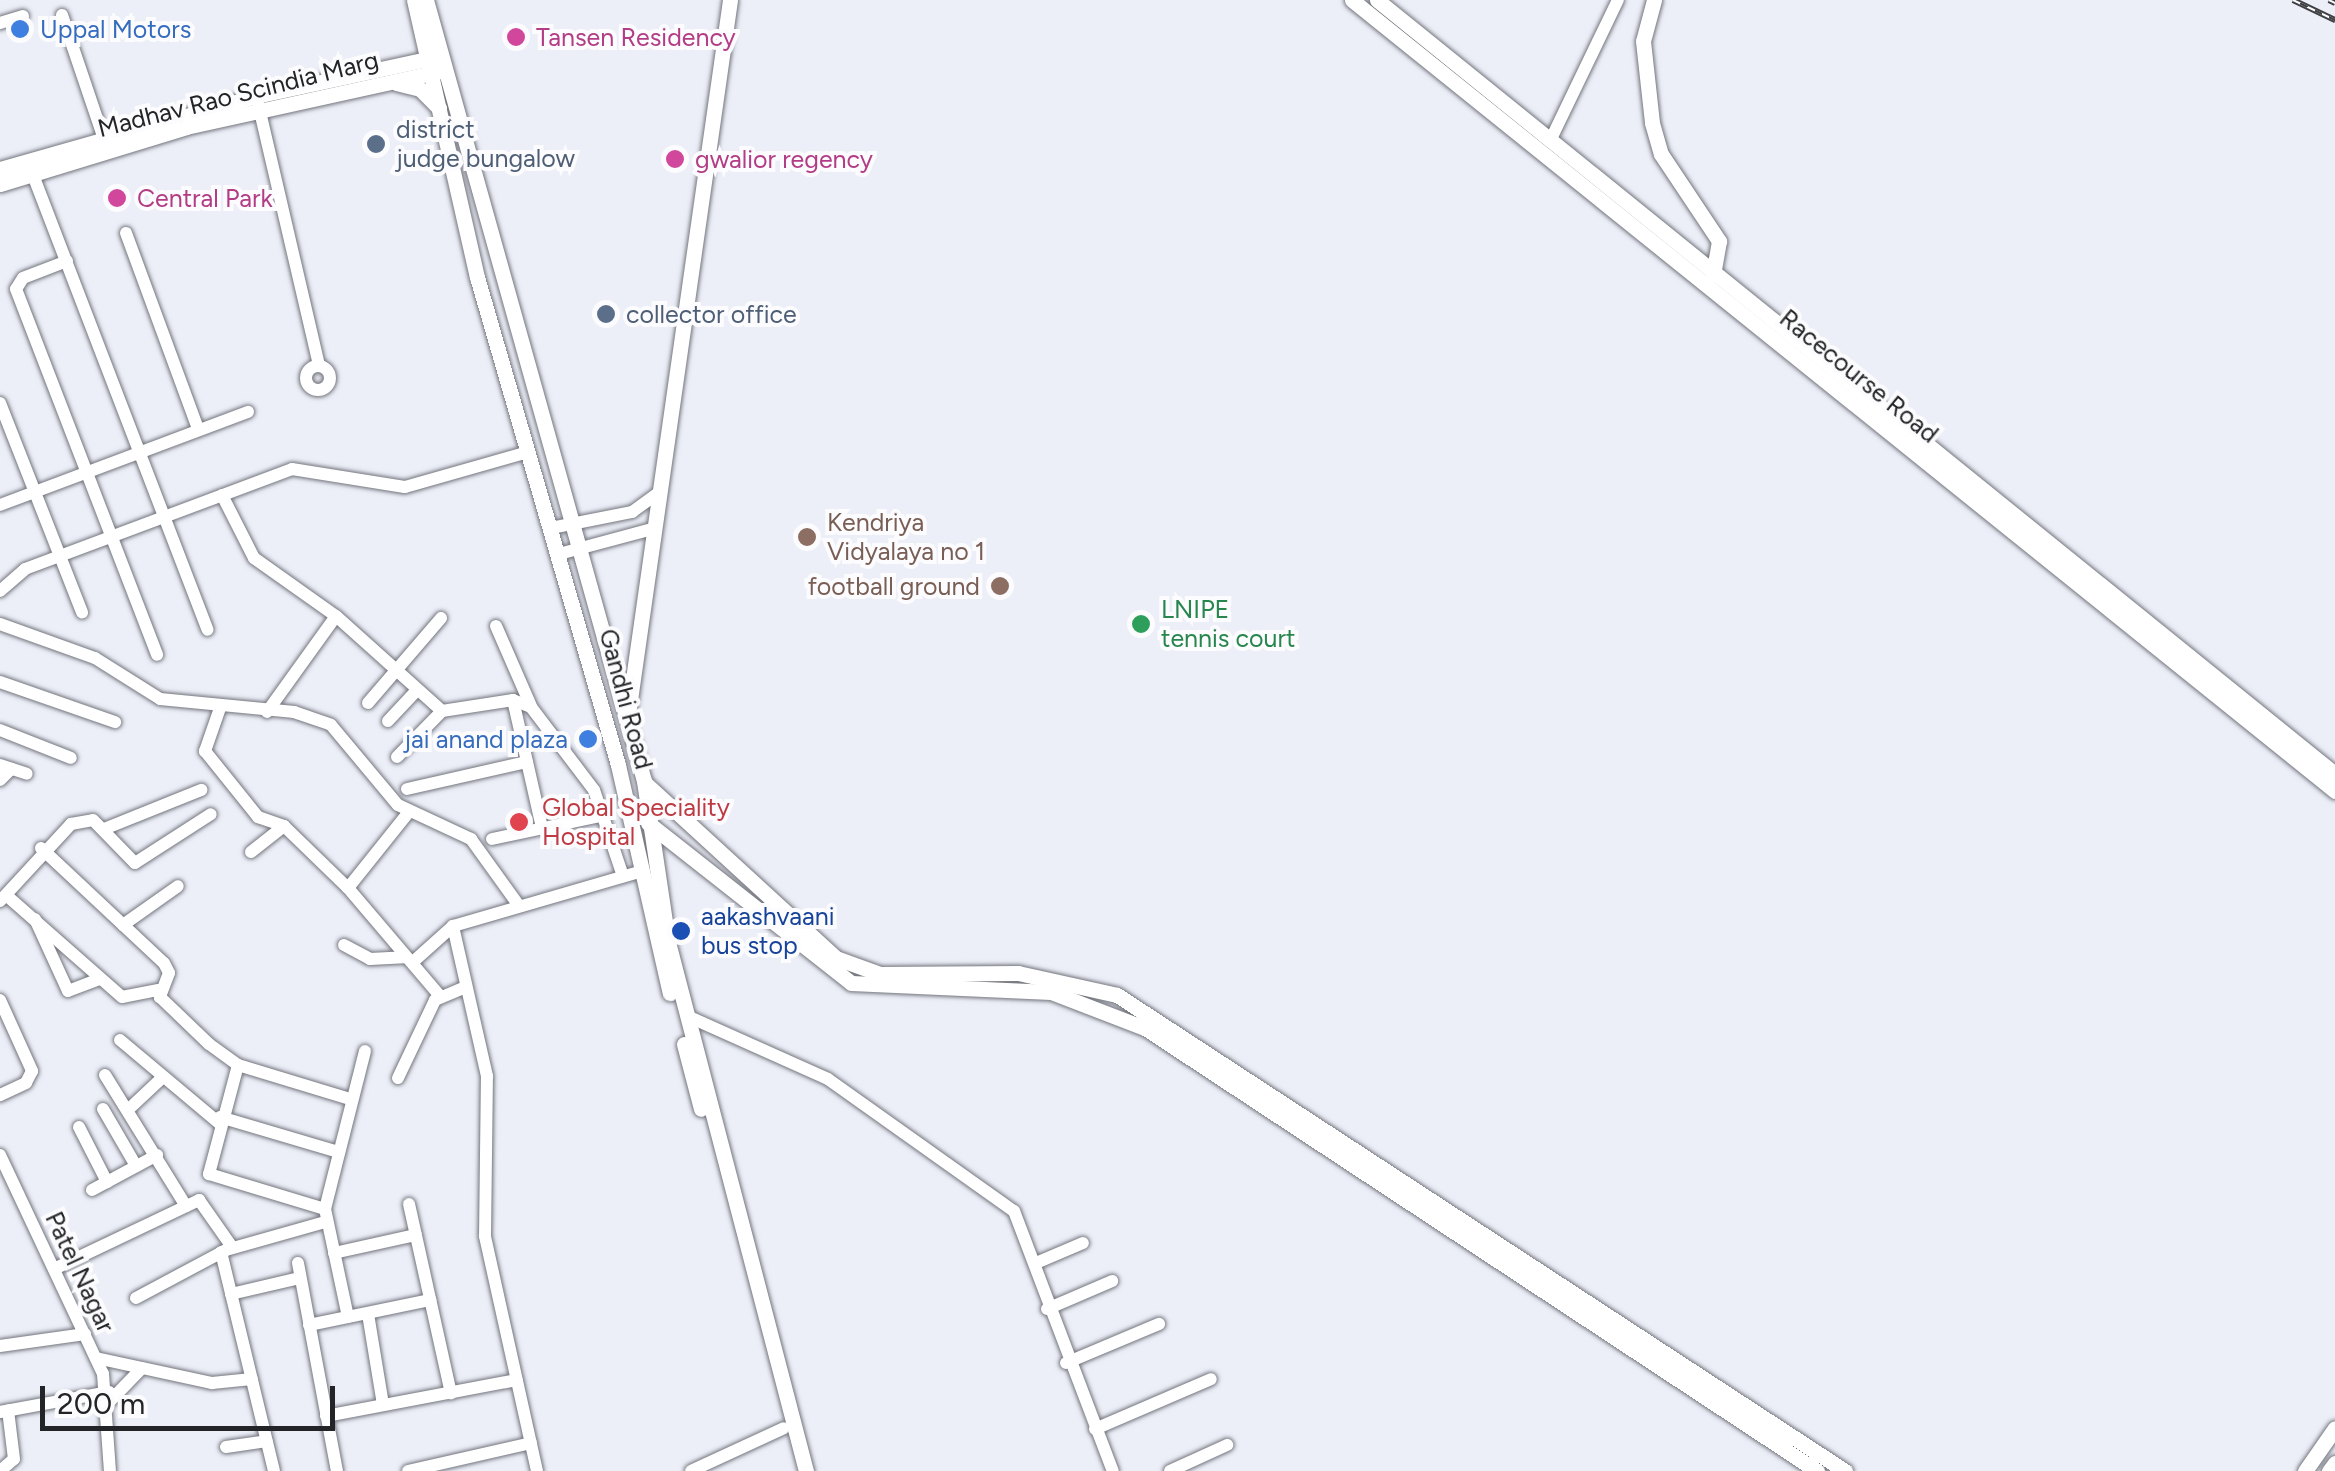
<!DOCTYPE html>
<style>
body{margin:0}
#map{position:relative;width:2335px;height:1471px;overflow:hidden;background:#eceff8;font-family:Figtree,sans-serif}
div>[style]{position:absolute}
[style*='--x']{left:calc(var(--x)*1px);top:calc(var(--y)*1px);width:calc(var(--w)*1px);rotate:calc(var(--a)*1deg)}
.roads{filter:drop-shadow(0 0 2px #73757d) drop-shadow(0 0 2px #73757d)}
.minor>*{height:12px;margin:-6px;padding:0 6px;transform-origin:6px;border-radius:6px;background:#fff}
.minor>.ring{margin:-6px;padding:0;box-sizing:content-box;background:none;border:12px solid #fff;border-radius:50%}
.major>*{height:15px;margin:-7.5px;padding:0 7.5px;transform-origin:7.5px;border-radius:7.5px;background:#fff}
.rail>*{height:6px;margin-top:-3px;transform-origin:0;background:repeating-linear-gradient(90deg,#fcfcfe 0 8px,#3f4044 0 16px);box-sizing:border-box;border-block:2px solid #3f4044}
.dots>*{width:28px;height:28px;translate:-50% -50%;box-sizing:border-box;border:5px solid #fcfcfe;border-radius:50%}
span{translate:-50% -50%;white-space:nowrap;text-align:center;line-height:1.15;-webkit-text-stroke:8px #fcfcfe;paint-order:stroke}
.shop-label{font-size:25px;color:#366cbe}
.left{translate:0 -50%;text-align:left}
.right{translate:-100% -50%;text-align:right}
.hotel-label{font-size:25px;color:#b23c85}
.street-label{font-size:25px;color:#232427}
.service-label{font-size:25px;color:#4e5e75}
.education-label{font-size:25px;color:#785e54}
.leisure-label{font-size:25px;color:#27864d}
.health-label{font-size:25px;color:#be3a42}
.transit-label{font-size:25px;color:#164399}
.scale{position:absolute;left:40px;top:1386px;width:295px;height:45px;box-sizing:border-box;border:5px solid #232427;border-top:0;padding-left:12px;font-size:30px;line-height:35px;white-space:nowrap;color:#232427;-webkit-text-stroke:8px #fcfcfe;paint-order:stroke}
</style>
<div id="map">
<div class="roads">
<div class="minor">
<i style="--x:62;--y:15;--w:140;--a:71.3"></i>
<i style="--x:0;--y:23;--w:24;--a:-17"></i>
<i style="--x:258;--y:103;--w:269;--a:76.9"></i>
<i style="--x:1551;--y:139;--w:154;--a:-64.3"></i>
<i style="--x:33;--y:175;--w:487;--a:69"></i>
<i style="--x:126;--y:233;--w:209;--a:69.8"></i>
<i style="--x:67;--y:261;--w:47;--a:158.9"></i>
<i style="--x:23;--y:278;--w:13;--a:122"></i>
<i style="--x:16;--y:289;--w:392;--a:68.9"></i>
<i class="ring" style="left:306px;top:366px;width:12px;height:12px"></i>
<i style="--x:0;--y:403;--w:225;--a:68.6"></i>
<i style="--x:222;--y:495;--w:71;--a:63.1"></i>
<i style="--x:254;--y:558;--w:100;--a:35.3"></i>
<i style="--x:336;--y:616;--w:142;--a:41.9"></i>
<i style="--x:442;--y:711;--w:72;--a:-8.8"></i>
<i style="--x:513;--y:700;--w:19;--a:21"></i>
<i style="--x:531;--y:707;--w:104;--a:52.8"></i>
<i style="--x:594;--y:790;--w:91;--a:71.4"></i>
<i style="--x:0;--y:505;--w:265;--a:-20.6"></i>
<i style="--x:551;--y:528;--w:83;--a:-11.2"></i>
<i style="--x:632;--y:512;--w:31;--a:-36"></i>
<i style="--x:559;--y:554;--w:96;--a:-15"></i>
<i style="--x:0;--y:591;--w:33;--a:-41"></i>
<i style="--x:25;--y:569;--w:285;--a:-20.5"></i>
<i style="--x:292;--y:469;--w:114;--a:9.1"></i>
<i style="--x:405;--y:487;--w:128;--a:-15.9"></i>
<i style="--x:0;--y:624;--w:101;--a:19.7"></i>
<i style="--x:95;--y:658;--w:77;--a:32.2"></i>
<i style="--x:160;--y:699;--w:135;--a:5.5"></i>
<i style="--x:294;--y:712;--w:39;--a:19"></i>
<i style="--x:331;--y:725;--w:104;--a:50.1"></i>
<i style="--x:398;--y:805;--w:81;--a:25"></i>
<i style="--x:471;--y:839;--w:79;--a:54.3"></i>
<i style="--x:496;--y:626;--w:87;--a:66.4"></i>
<i style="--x:0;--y:682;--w:122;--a:19.2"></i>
<i style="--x:513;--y:700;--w:131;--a:77.2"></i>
<i style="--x:368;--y:703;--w:112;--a:-49.3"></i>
<i style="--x:220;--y:708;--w:46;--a:109.2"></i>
<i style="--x:205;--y:751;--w:85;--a:51.2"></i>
<i style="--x:258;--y:817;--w:28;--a:19"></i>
<i style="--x:284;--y:826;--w:89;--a:44.1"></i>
<i style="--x:348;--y:888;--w:142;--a:49.6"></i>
<i style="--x:267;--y:712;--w:118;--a:-54.3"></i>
<i style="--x:388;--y:721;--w:42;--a:-46.9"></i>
<i style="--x:0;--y:730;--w:76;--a:21.5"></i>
<i style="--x:397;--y:757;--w:64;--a:-45.6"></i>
<i style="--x:0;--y:765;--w:28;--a:18"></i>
<i style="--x:0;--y:780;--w:16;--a:-45"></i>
<i style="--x:407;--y:789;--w:123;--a:-12.7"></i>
<i style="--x:104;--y:829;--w:105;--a:-21.9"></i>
<i style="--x:492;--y:839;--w:116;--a:-12"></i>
<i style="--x:41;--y:848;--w:168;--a:43.1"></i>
<i style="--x:164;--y:963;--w:11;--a:63"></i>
<i style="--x:169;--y:973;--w:26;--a:111"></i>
<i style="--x:160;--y:997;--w:68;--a:43.8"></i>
<i style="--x:209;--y:1044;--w:36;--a:36"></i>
<i style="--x:238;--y:1065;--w:117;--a:16.9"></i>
<i style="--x:251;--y:852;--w:42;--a:-38.2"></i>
<i style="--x:348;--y:888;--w:96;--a:-51.3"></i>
<i style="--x:6;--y:895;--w:154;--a:41.3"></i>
<i style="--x:122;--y:997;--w:37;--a:-11"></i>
<i style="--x:0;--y:901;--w:105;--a:-47.3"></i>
<i style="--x:71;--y:824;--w:22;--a:-10"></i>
<i style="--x:93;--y:820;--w:60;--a:45.7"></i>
<i style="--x:135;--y:863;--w:90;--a:-32.8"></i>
<i style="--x:35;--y:919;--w:79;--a:65.4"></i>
<i style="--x:68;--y:991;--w:34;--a:-21"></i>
<i style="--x:123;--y:925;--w:67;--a:-35.3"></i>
<i style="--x:344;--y:945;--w:30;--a:28"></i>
<i style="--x:370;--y:959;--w:34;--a:-3"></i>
<i style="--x:414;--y:961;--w:52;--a:-41.9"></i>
<i style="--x:0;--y:1000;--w:78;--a:65.7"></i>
<i style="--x:32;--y:1071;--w:13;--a:117"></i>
<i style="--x:26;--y:1083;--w:29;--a:155"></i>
<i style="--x:687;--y:1016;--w:154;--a:24.1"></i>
<i style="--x:828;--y:1079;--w:228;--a:35.4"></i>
<i style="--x:1014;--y:1211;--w:278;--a:69.2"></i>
<i style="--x:120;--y:1040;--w:129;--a:40"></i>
<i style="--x:238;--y:1065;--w:113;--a:104.9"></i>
<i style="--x:209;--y:1174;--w:121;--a:16.8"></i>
<i style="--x:105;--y:1075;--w:154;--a:58.3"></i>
<i style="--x:398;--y:1078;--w:86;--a:-64.6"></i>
<i style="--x:435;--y:1000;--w:33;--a:-23"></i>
<i style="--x:131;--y:1107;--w:44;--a:-43.2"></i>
<i style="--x:103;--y:1109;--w:66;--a:59.9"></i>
<i style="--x:220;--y:1117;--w:120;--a:16.5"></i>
<i style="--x:79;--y:1127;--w:62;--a:63"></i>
<i style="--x:0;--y:1155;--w:242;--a:64.8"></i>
<i style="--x:103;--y:1374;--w:97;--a:85.9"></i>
<i style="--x:92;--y:1190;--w:74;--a:-28.3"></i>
<i style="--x:409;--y:1204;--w:194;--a:77.5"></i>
<i style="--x:221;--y:1252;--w:225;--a:76.4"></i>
<i style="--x:334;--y:1253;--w:84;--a:-12.4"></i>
<i style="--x:298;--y:1263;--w:212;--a:79.4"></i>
<i style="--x:1036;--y:1263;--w:51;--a:-23.1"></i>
<i style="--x:54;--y:1269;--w:161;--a:-25.4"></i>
<i style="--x:199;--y:1200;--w:57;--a:54.9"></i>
<i style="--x:231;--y:1294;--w:71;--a:-13.1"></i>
<i style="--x:136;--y:1298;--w:102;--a:-28.1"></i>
<i style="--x:226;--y:1250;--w:103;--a:-15.8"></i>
<i style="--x:1047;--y:1309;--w:71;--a:-23.3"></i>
<i style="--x:368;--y:1314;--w:92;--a:80.6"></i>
<i style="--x:348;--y:1317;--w:110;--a:-102"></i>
<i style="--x:325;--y:1209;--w:163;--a:-75.8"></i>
<i style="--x:309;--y:1325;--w:124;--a:-11.7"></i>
<i style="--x:0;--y:1346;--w:86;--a:-8"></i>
<i style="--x:96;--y:1358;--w:119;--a:12.2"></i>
<i style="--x:212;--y:1383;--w:40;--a:-5.7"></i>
<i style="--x:1066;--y:1363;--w:101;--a:-22.8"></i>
<i style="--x:110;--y:1401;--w:46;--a:-45.9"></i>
<i style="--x:0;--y:1412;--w:111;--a:-10.4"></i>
<i style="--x:326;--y:1416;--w:194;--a:-10.7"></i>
<i style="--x:1095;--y:1429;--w:126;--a:-23.3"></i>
<i style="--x:226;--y:1447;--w:41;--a:-8.3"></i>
<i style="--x:0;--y:1471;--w:18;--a:-41"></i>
<i style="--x:14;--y:1459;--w:49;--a:-97"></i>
<i style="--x:408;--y:1471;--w:126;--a:-12.8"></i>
<i style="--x:537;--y:1471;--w:241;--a:-102.5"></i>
<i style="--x:485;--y:1236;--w:160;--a:-89.3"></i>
<i style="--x:487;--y:1076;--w:154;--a:-102.8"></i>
<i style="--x:453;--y:926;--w:194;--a:-16.2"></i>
<i style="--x:691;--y:1471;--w:102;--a:-24.8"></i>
<i style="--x:1170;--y:1471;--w:63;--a:-24.5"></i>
</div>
<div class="major">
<i style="--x:414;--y:0;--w:284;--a:77.2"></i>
<i style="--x:477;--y:277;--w:508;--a:73.88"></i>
<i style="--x:618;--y:765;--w:234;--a:77.2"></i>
<i style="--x:426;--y:0;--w:811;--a:74.4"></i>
<i style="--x:644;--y:781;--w:163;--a:81.5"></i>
<i style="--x:668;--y:942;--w:547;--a:75.38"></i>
<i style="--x:1352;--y:0;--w:1262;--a:38.82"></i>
<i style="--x:1377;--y:0;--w:1232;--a:38.94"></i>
<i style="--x:1654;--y:0;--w:42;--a:105"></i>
<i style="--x:1643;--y:41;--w:82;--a:83.7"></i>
<i style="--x:1652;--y:123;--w:32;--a:74"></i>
<i style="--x:1661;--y:154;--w:105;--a:56.3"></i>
<i style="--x:1719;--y:241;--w:34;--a:100"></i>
<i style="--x:396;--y:83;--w:25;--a:14"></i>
<i style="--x:420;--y:89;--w:27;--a:45"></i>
<i style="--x:0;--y:169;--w:266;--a:-15.9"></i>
<i style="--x:256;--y:96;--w:184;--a:-12.2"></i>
<i style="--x:0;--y:184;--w:195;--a:-17"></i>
<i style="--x:186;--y:127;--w:261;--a:-12.4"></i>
<i style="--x:628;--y:714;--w:721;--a:-81.87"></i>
<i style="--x:646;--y:784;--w:258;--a:42.5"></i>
<i style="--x:836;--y:958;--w:47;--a:20"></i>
<i style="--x:880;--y:974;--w:138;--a:-0.4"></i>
<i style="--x:1018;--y:973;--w:101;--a:12.5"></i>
<i style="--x:1117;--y:995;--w:870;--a:33.18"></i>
<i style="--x:648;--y:823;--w:258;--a:38.2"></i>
<i style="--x:851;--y:983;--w:200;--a:2.6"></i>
<i style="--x:1051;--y:992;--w:101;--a:21"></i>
<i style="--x:1145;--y:1028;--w:805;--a:33.39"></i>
<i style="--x:684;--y:1044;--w:67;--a:75.3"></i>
<i style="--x:2305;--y:1471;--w:52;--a:-55.1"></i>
<i style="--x:2329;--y:1471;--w:10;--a:-53"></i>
</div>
</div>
<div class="rail">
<i style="--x:2293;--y:0;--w:47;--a:25.5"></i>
<i style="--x:2329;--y:0;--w:7;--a:27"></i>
</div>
<div class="dots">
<i style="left:20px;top:29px;background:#3f7fe0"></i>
<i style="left:516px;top:37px;background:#d1479c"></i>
<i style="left:376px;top:144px;background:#5c6f8a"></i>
<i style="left:675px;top:159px;background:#d1479c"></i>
<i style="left:117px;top:198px;background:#d1479c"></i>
<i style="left:606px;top:314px;background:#5c6f8a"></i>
<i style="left:807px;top:537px;background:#8d6e63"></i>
<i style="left:1000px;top:586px;background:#8d6e63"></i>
<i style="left:1141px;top:624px;background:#2e9e5b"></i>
<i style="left:588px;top:739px;background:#3f7fe0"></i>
<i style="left:519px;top:822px;background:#e0444e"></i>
<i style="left:681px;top:931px;background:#1a4fb4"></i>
</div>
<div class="shop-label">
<span class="left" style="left:40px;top:29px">Uppal Motors</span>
<span class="right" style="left:568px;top:739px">jai anand plaza</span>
</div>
<div class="hotel-label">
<span class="left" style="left:536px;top:37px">Tansen Residency</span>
<span class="left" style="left:695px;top:159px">gwalior regency</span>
<span class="left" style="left:137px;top:198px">Central Park</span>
</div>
<div class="street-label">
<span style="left:238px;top:94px;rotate:-14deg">Madhav Rao Scindia Marg</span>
<span style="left:1859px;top:376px;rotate:39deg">Racecourse Road</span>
<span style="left:626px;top:699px;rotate:75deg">Gandhi Road</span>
<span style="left:80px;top:1272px;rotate:65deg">Patel Nagar</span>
</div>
<div class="service-label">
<span class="left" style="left:396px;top:144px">district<br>judge bungalow</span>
<span class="left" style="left:626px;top:314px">collector office</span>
</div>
<div class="education-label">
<span class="left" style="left:827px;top:537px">Kendriya<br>Vidyalaya no 1</span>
<span class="right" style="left:980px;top:586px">football ground</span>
</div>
<div class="leisure-label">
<span class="left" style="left:1161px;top:624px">LNIPE<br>tennis court</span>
</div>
<div class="health-label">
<span class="left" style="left:542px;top:822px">Global Speciality<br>Hospital</span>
</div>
<div class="transit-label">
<span class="left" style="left:701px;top:931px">aakashvaani<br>bus stop</span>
</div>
<div class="scale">200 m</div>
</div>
